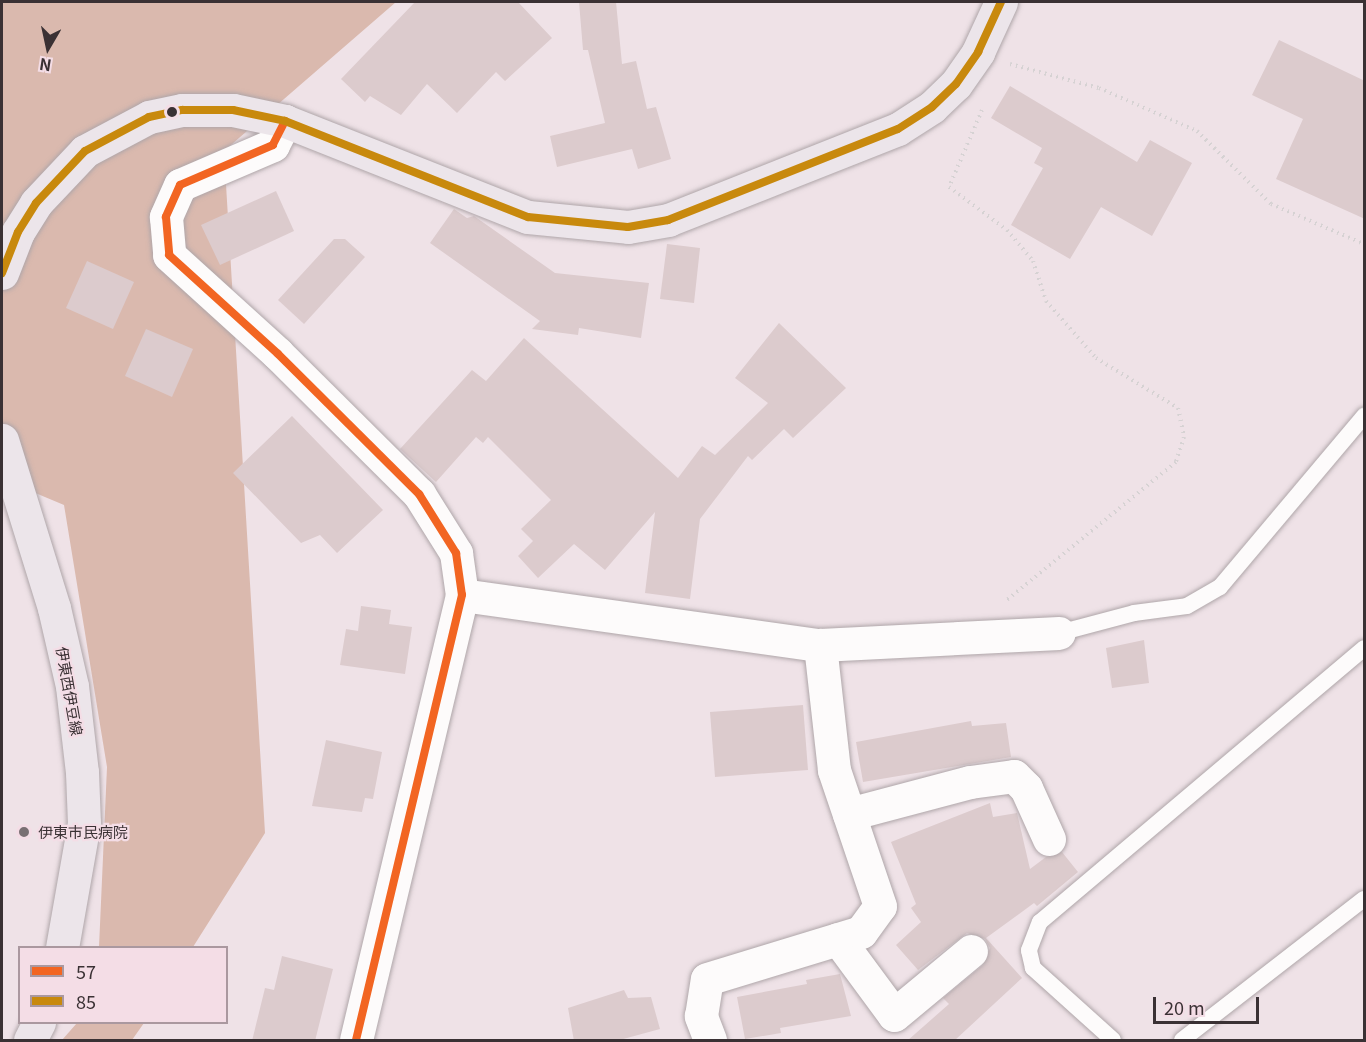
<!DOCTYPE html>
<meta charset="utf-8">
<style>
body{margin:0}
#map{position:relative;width:1366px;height:1042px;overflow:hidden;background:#efe2e7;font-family:Georgia,"Noto Sans JP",serif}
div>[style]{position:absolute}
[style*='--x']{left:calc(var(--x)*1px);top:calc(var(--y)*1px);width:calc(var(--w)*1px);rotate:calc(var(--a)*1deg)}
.forest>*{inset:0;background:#dab9ae}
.building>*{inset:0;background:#dccbcd}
.path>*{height:4px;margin-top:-2px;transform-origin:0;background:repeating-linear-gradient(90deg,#d6d2d3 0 1.5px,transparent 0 6px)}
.roads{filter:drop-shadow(0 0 2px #afa6a9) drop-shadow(0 0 2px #afa6a9)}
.lane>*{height:16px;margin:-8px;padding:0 8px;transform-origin:8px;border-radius:8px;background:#fdfbfb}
.street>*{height:33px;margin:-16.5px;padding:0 16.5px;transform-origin:16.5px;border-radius:16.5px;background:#fdfbfb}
.primary>*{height:33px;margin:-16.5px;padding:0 16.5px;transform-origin:16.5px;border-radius:16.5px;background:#ece5ea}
.bus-1>*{height:8px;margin:-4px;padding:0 4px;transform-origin:4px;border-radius:4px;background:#f26522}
.bus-2>*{height:8px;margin:-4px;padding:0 4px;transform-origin:4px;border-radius:4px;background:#c8890d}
.dots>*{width:16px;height:16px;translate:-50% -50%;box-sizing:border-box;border:3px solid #f4dde6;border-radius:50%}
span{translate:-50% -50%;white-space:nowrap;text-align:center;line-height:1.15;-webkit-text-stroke:4.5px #f4dde6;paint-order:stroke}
.street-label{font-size:15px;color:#3a3134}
.poi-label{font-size:15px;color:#3a3134}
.left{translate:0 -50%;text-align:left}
.frame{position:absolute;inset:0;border:3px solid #3a3134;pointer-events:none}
.legend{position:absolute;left:18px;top:946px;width:210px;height:78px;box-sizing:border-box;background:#f4dde6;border:2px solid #aa989f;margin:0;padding:8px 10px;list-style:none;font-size:18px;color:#3a3134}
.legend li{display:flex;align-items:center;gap:12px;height:30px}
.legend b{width:30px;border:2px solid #aa989f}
.north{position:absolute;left:18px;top:18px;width:60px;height:60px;-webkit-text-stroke:4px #f4dde6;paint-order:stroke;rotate:189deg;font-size:16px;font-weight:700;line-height:24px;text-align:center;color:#3a3134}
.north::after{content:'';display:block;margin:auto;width:21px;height:27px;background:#3a3134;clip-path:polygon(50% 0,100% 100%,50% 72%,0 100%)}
.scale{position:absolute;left:1153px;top:997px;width:106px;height:27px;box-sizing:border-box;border:3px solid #3a3134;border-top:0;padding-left:8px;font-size:18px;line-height:21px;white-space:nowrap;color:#3a3134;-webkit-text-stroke:4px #f4dde6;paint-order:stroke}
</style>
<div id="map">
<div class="forest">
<i style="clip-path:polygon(2px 2px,396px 2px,224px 151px,265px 833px,193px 947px,99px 947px,107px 767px,64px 505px,2px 479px)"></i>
<i style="clip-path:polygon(77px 1023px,77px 1022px,144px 1023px,132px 1040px,62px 1040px)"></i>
</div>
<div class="building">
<i style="clip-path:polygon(415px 2px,518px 2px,552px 38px,505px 81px,496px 72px,457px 113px,427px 84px,401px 115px,370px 96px,365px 102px,341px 79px)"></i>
<i style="clip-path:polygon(579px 2px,616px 2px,622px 64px,636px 61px,647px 109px,656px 107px,671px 159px,638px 169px,632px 149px,557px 167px,550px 136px,605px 123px,588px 50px,583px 50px)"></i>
<i style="clip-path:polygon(1279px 40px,1365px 81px,1365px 219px,1276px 179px,1303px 119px,1252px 95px)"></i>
<i style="clip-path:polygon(1010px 86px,1137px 162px,1150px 140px,1192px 163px,1152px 236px,1101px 207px,1070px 259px,1011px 225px,1043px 168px,1034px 163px,1042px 148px,991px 118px)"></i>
<i style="clip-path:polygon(276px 191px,294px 231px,220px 265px,201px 225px)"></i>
<i style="clip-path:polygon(454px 209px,467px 218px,474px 216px,555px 273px,649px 283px,641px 338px,579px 328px,578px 335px,532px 329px,540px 321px,430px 243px)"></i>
<i style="clip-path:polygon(334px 239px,345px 239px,365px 257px,304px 324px,278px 300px)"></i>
<i style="clip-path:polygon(667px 244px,700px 248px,694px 303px,660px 299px)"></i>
<i style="clip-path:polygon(87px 261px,134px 282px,113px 329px,66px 308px)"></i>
<i style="clip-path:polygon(779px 323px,846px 388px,793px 438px,784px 429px,752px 460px,748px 456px,700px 519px,690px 599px,645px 593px,655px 512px,605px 570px,574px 544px,538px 578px,518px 556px,533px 541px,521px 529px,551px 500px,488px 437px,483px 443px,476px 437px,436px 482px,400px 449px,472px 370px,486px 381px,524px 338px,678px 478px,702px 446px,715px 455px,768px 403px,735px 378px)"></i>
<i style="clip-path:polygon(146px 329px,193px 349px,172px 397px,125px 376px)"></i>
<i style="clip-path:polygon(292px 416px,383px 510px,337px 553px,320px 535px,301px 543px,233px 473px)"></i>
<i style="clip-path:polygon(361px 606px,391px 610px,389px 624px,412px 627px,405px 674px,340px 665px,346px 629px,358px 631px)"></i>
<i style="clip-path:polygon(1144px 640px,1149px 683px,1112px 688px,1106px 648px)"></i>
<i style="clip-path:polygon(803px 705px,808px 770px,715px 777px,710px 712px)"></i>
<i style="clip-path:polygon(971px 721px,972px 726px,1006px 723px,1011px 757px,863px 782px,856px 742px)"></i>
<i style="clip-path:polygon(326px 740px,382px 752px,373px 799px,365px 798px,362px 812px,312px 806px)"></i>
<i style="clip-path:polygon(990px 803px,993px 817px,1017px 813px,1030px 869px,1046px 857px,1062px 852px,1078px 872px,1037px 906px,1034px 903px,986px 938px,1022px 978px,954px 1041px,907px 1041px,949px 1004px,943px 998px,983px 965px,990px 948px,985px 939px,967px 933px,918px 970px,896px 945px,921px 922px,911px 908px,916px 904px,891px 842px)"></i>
<i style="clip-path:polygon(282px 956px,333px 969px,315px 1041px,252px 1041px,265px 988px,274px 990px)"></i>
<i style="clip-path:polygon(840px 974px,851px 1016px,780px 1028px,781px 1033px,745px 1039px,737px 997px,807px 984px,806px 980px)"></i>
<i style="clip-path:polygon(624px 990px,628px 998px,651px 997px,660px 1029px,616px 1041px,574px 1041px,568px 1008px)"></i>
</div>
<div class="path">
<i style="--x:1010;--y:64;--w:92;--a:15.1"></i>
<i style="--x:1099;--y:88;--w:107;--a:23.7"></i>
<i style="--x:1197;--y:131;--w:104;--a:44.6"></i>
<i style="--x:1271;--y:204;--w:101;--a:23.3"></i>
<i style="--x:982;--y:110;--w:84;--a:113.2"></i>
<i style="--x:949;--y:187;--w:72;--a:36.6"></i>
<i style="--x:1007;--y:230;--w:40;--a:50"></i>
<i style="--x:1033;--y:261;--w:42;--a:72"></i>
<i style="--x:1046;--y:301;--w:76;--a:48.7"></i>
<i style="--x:1096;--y:358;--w:96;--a:31.4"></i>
<i style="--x:1178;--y:408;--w:30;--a:78"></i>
<i style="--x:1184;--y:437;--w:26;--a:108"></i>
<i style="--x:1176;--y:462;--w:218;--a:140.8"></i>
</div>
<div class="roads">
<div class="lane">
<i style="--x:1059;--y:633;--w:78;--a:-14.9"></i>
<i style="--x:1134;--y:613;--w:53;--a:-7.5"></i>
<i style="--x:1187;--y:606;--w:38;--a:-30"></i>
<i style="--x:1220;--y:587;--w:224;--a:-49.9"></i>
<i style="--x:1113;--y:1040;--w:108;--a:-138"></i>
<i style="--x:1033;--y:968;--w:18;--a:-103"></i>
<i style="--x:1029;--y:950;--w:30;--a:-69"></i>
<i style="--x:1040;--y:922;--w:424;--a:-40.2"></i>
<i style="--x:1182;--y:1040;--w:230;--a:-37.8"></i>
</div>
<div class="street">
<i style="--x:285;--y:121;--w:27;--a:117"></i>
<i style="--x:273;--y:145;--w:101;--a:156.7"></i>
<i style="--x:180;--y:185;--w:35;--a:114"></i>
<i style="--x:166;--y:217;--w:38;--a:85"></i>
<i style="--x:169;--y:255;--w:147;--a:42.2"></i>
<i style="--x:278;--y:354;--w:199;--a:44.8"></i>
<i style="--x:419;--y:494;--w:70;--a:57.9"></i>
<i style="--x:456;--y:553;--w:42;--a:81.9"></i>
<i style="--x:462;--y:595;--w:457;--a:103.4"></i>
<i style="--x:462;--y:595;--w:361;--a:8"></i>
<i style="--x:820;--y:645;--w:239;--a:-2.9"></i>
<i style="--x:849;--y:814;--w:125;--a:-14.8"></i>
<i style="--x:970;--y:782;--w:44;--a:-7.8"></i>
<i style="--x:1014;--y:776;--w:17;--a:45"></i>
<i style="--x:1026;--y:788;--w:56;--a:65.7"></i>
<i style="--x:838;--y:939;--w:94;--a:53.6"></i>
<i style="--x:894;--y:1015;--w:100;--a:-39.7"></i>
<i style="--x:710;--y:1040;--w:26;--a:-111"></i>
<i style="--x:701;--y:1016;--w:37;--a:-81"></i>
<i style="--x:707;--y:979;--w:161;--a:-17"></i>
<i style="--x:861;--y:932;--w:32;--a:-54"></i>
<i style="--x:880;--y:906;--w:144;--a:-108.7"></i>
<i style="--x:834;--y:770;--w:126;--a:-96.4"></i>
</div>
<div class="primary">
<i style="--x:2;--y:273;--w:44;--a:-68.7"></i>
<i style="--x:18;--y:232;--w:34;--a:-58"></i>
<i style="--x:36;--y:203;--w:71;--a:-46.7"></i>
<i style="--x:85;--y:151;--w:72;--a:-28"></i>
<i style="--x:149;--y:117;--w:34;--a:-12"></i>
<i style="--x:182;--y:110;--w:51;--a:0"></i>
<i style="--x:233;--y:110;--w:53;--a:11.9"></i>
<i style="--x:285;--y:121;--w:261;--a:21.6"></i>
<i style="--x:528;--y:217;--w:100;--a:5.7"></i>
<i style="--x:628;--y:227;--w:41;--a:-9.9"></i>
<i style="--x:668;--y:220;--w:247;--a:-21.6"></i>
<i style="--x:898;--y:129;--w:40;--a:-32.9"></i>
<i style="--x:932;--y:107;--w:33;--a:-44"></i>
<i style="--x:956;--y:84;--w:39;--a:-55"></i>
<i style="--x:978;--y:52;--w:55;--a:-65.3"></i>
<i style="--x:2;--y:440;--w:176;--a:72.8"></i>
<i style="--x:54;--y:608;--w:80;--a:77"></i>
<i style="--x:72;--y:686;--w:87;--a:83.4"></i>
<i style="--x:82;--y:772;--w:51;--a:87.8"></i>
<i style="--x:84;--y:823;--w:127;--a:100"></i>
<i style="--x:30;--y:1040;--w:20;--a:-63"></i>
</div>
</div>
<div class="bus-1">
<i style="--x:285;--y:121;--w:27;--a:117"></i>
<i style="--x:273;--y:145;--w:101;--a:156.7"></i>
<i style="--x:180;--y:185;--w:35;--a:114"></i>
<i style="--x:166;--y:217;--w:38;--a:85"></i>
<i style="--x:169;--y:255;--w:147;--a:42.2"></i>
<i style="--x:278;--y:354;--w:199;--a:44.8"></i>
<i style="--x:419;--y:494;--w:70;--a:57.9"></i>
<i style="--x:456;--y:553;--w:42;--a:81.9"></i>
<i style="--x:462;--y:595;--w:457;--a:103.4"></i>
</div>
<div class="bus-2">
<i style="--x:2;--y:273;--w:44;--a:-68.7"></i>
<i style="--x:18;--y:232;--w:34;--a:-58"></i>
<i style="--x:36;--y:203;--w:71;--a:-46.7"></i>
<i style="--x:85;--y:151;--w:72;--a:-28"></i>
<i style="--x:149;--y:117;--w:34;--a:-12"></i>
<i style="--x:182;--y:110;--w:51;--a:0"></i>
<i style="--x:233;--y:110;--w:53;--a:11.9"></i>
<i style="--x:285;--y:121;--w:261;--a:21.6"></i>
<i style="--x:528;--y:217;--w:100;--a:5.7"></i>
<i style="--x:628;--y:227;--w:41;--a:-9.9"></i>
<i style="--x:668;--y:220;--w:247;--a:-21.6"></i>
<i style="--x:898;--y:129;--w:40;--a:-32.9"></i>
<i style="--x:932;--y:107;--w:33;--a:-44"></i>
<i style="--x:956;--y:84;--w:39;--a:-55"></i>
<i style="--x:978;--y:52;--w:55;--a:-65.3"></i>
</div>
<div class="dots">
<i style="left:172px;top:112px;background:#3a3134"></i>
<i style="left:24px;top:832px;background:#796f73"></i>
</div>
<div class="street-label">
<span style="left:70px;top:691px;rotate:80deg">伊東西伊豆線</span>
</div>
<div class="poi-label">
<span class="left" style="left:38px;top:832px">伊東市民病院</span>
</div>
<div class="frame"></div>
<ul class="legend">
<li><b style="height:8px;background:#f26522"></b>57</li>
<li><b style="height:8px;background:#c8890d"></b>85</li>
</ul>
<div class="north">N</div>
<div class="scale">20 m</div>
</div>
